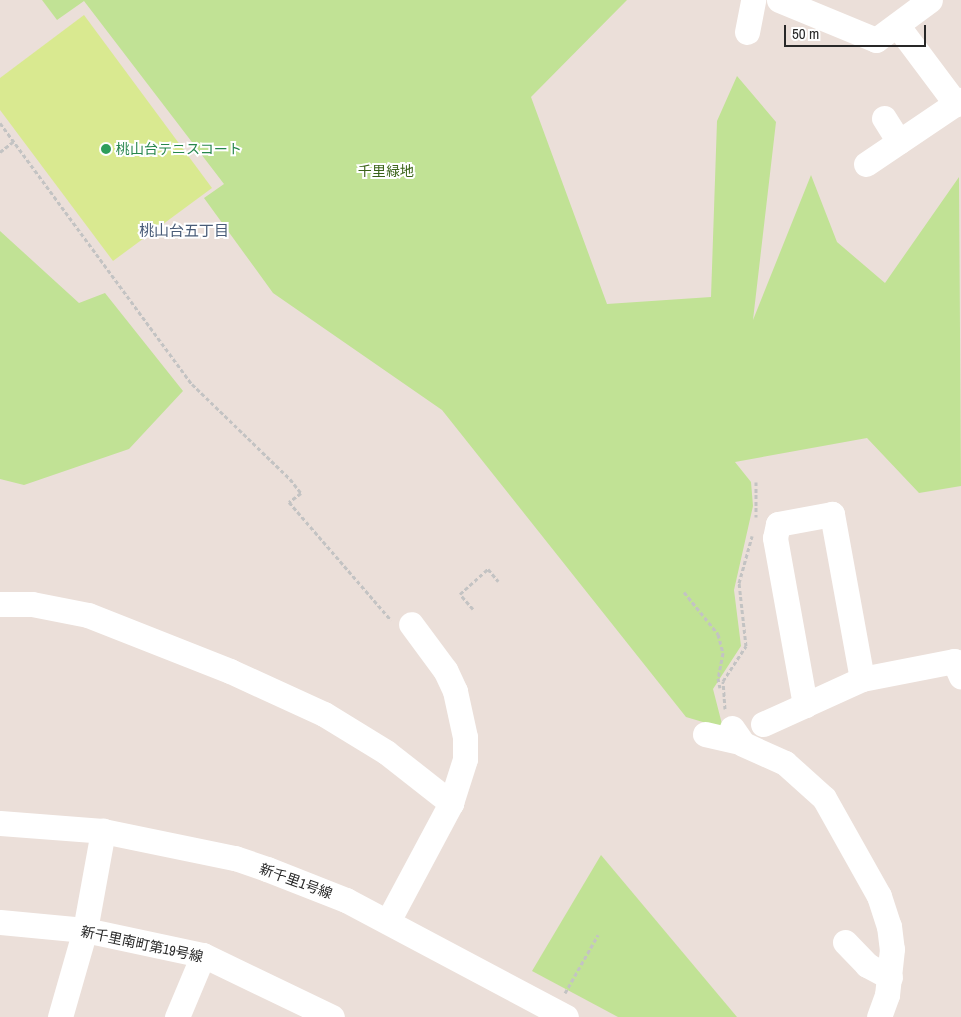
<!DOCTYPE html>
<meta charset="utf-8">
<style>
body{margin:0}
#map{position:relative;width:961px;height:1017px;overflow:hidden;background:#ebdfd9;font-family:"Archivo Narrow","Noto Sans JP",sans-serif}
div>[style]{position:absolute}
[style*='--x']{left:calc(var(--x)*1px);top:calc(var(--y)*1px);width:calc(var(--w)*1px);rotate:calc(var(--a)*1deg)}
.green>*{inset:0;background:#c1e295}
.pitch>*{inset:0;background:#d9e990}
.path>*{height:3px;margin-top:-1.5px;transform-origin:0;background:repeating-linear-gradient(90deg,#c3c3c3 0 4px,transparent 0 6.5px)}
.minor>*{height:25px;margin:-12.5px;padding:0 12.5px;transform-origin:12.5px;border-radius:12.5px;background:#fff}
.dots>*{width:14px;height:14px;translate:-50% -50%;box-sizing:border-box;border:2px solid #fff;border-radius:50%}
span{translate:-50% -50%;white-space:nowrap;text-align:center;line-height:1.15;-webkit-text-stroke:4px #fff;paint-order:stroke}
.leisure-label{font-size:14px;color:#27864d}
.left{translate:0 -50%;text-align:left}
.park-label{font-size:14px;color:#3a6319}
.street-label{font-size:14px;color:#282828}
.neighbourhood-label{font-size:15px;color:#495c78}
.scale{position:absolute;left:784px;top:25px;width:142px;height:22px;box-sizing:border-box;border:2px solid #282828;border-top:0;padding-left:6px;font-size:15px;line-height:18px;white-space:nowrap;color:#282828;-webkit-text-stroke:4px #fff;paint-order:stroke}
</style>
<div id="map">
<div class="green">
<i style="clip-path:polygon(42px 0,627px 0,531px 97px,607px 304px,711px 297px,717px 121px,737px 76px,776px 122px,753px 320px,811px 175px,837px 242px,885px 283px,959px 177px,961px 486px,919px 493px,867px 438px,735px 462px,751px 482px,753px 506px,734px 590px,741px 646px,713px 689px,723px 728px,686px 717px,442px 410px,273px 293px,204px 198px,224px 184px,84px 1px,57px 20px)"></i>
<i style="clip-path:polygon(0 231px,79px 303px,105px 293px,183px 391px,129px 449px,24px 485px,0 479px)"></i>
<i style="clip-path:polygon(601px 855px,737px 1017px,618px 1017px,532px 971px)"></i>
</div>
<div class="pitch">
<i style="clip-path:polygon(84px 15px,212px 188px,113px 261px,0 110px,0 78px)"></i>
</div>
<div class="path">
<i style="--x:0;--y:123;--w:324;--a:53.7"></i>
<i style="--x:192;--y:384;--w:136;--a:44.1"></i>
<i style="--x:290;--y:479;--w:18;--a:52"></i>
<i style="--x:301;--y:493;--w:15;--a:143"></i>
<i style="--x:289;--y:502;--w:156;--a:49.2"></i>
<i style="--x:0;--y:152;--w:18;--a:-38"></i>
<i style="--x:756;--y:482;--w:35;--a:90"></i>
<i style="--x:684;--y:592;--w:54;--a:51"></i>
<i style="--x:718;--y:634;--w:20;--a:75"></i>
<i style="--x:723;--y:653;--w:25;--a:101"></i>
<i style="--x:718;--y:678;--w:10;--a:79"></i>
<i style="--x:473;--y:609;--w:20;--a:-131"></i>
<i style="--x:460;--y:594;--w:38;--a:-42"></i>
<i style="--x:488;--y:569;--w:16;--a:50"></i>
<i style="--x:725;--y:709;--w:28;--a:-94"></i>
<i style="--x:723;--y:681;--w:42;--a:-56.7"></i>
<i style="--x:746;--y:646;--w:63;--a:-96.3"></i>
<i style="--x:739;--y:583;--w:49;--a:-74.5"></i>
<i style="--x:565;--y:993;--w:67;--a:-60.4"></i>
</div>
<div class="minor">
<i style="--x:779;--y:0;--w:105;--a:22.4"></i>
<i style="--x:876;--y:40;--w:67;--a:-36.5"></i>
<i style="--x:897;--y:25;--w:99;--a:53.2"></i>
<i style="--x:747;--y:32;--w:33;--a:-79"></i>
<i style="--x:884;--y:118;--w:28;--a:58"></i>
<i style="--x:866;--y:164;--w:115;--a:-34"></i>
<i style="--x:0;--y:604;--w:32;--a:0"></i>
<i style="--x:32;--y:604;--w:57;--a:11.1"></i>
<i style="--x:88;--y:615;--w:153;--a:21.5"></i>
<i style="--x:230;--y:671;--w:103;--a:24.6"></i>
<i style="--x:324;--y:714;--w:73;--a:31.5"></i>
<i style="--x:386;--y:752;--w:83;--a:38.1"></i>
<i style="--x:862;--y:679;--w:168;--a:-100.3"></i>
<i style="--x:832;--y:514;--w:55;--a:169.5"></i>
<i style="--x:778;--y:524;--w:14;--a:102"></i>
<i style="--x:775;--y:538;--w:170;--a:79.8"></i>
<i style="--x:805;--y:705;--w:63;--a:-24.5"></i>
<i style="--x:862;--y:679;--w:94;--a:-11.1"></i>
<i style="--x:954;--y:661;--w:17;--a:66"></i>
<i style="--x:763;--y:724;--w:46;--a:-24.3"></i>
<i style="--x:732;--y:728;--w:19;--a:55"></i>
<i style="--x:743;--y:744;--w:46;--a:24.3"></i>
<i style="--x:785;--y:763;--w:52;--a:41.9"></i>
<i style="--x:824;--y:798;--w:112;--a:60.7"></i>
<i style="--x:879;--y:896;--w:32;--a:72"></i>
<i style="--x:889;--y:926;--w:23;--a:83"></i>
<i style="--x:892;--y:949;--w:46;--a:96.2"></i>
<i style="--x:887;--y:995;--w:23;--a:110"></i>
<i style="--x:705;--y:734;--w:36;--a:13"></i>
<i style="--x:0;--y:823;--w:103;--a:4.4"></i>
<i style="--x:103;--y:831;--w:135;--a:11.6"></i>
<i style="--x:235;--y:858;--w:34;--a:19"></i>
<i style="--x:267;--y:869;--w:85;--a:21.4"></i>
<i style="--x:346;--y:900;--w:249;--a:28"></i>
<i style="--x:388;--y:921;--w:134;--a:-61.9"></i>
<i style="--x:451;--y:803;--w:46;--a:-72.3"></i>
<i style="--x:465;--y:759;--w:22;--a:-90"></i>
<i style="--x:465;--y:737;--w:47;--a:-102.3"></i>
<i style="--x:455;--y:691;--w:23;--a:-115"></i>
<i style="--x:445;--y:670;--w:57;--a:-126.5"></i>
<i style="--x:0;--y:922;--w:85;--a:5.4"></i>
<i style="--x:85;--y:930;--w:121;--a:12"></i>
<i style="--x:203;--y:955;--w:143;--a:25.7"></i>
<i style="--x:845;--y:942;--w:32;--a:46"></i>
<i style="--x:867;--y:965;--w:26;--a:28"></i>
<i style="--x:60;--y:1017;--w:91;--a:-74"></i>
<i style="--x:85;--y:930;--w:101;--a:-79.7"></i>
<i style="--x:177;--y:1017;--w:67;--a:-67.2"></i>
</div>
<div class="dots">
<i style="left:106px;top:149px;background:#2e9e5b"></i>
</div>
<div class="leisure-label">
<span class="left" style="left:116px;top:149px">桃山台テニスコート</span>
</div>
<div class="park-label">
<span style="left:386px;top:171px">千里緑地</span>
</div>
<div class="street-label">
<span style="left:296px;top:881px;rotate:20deg">新千里1号線</span>
<span style="left:142px;top:944px;rotate:12deg">新千里南町第19号線</span>
</div>
<div class="neighbourhood-label">
<span style="left:184px;top:231px">桃山台五丁目</span>
</div>
<div class="scale">50 m</div>
</div>
